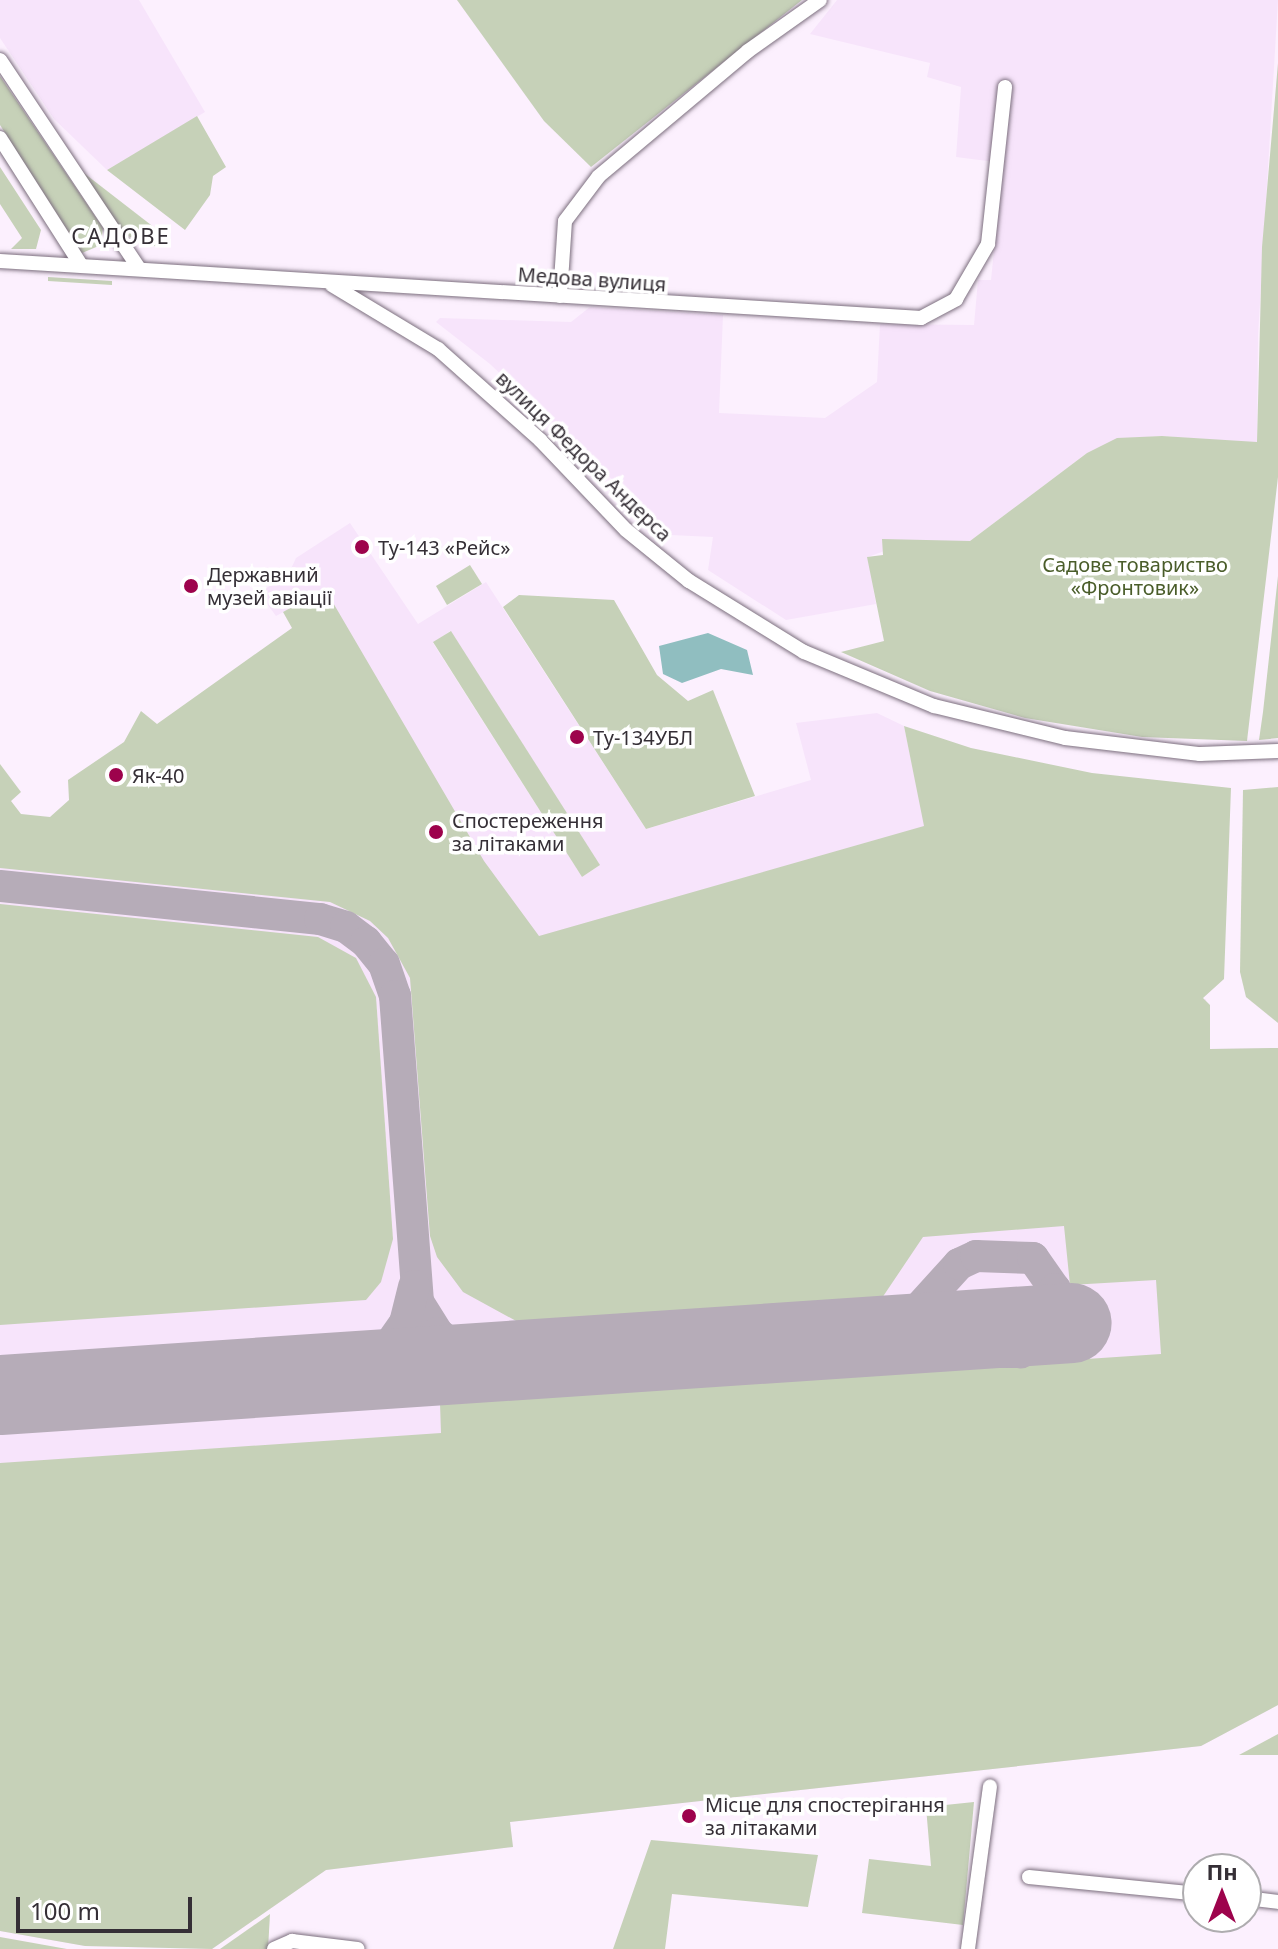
<!DOCTYPE html>
<meta charset="utf-8">
<style>
body{margin:0}
#map{position:relative;width:1278px;height:1949px;overflow:hidden;background:#fcf0fe;font-family:"Noto Sans",sans-serif}
div>[style]{position:absolute}
[style*='--x']{left:calc(var(--x)*1px);top:calc(var(--y)*1px);width:calc(var(--w)*1px);rotate:calc(var(--a)*1deg)}
.built>*{inset:0;background:#f7e4fb}
.green>*{inset:0;background:#c6d1b8}
.water>*{inset:0;background:#90bec0}
.taxiway>*{height:32px;margin:-16px;padding:0 16px;transform-origin:16px;border-radius:16px;background:#b6acb8}
.runway>*{height:80px;margin:-40px;padding:0 40px;transform-origin:40px;border-radius:40px;background:#b6acb8}
.roads{filter:drop-shadow(0 0 2px #7c6f7e) drop-shadow(0 0 2px #7c6f7e)}
.minor>*{height:14px;margin:-7px;padding:0 7px;transform-origin:7px;border-radius:7px;background:#fff}
.dots>*{width:22px;height:22px;translate:-50% -50%;box-sizing:border-box;border:4px solid #fff;border-radius:50%}
span{translate:-50% -50%;white-space:nowrap;text-align:center;line-height:1.15;-webkit-text-stroke:7px #fff;paint-order:stroke}
.street-label{font-size:20px;color:#352f36}
.poi-label{font-size:20px;color:#352f36}
.left{translate:0 -50%;text-align:left}
.park-label{font-size:20px;color:#4a5d2a}
.neighbourhood-label{font-size:22px;color:#352f36;letter-spacing:2px}
.north{position:absolute;left:1182px;top:1853px;width:80px;height:80px;box-sizing:border-box;background:#fff;border:2px solid #aeacaf;border-radius:50%;rotate:0deg;font-size:22px;font-weight:700;line-height:32px;text-align:center;color:#352f36}
.north::after{content:'';display:block;margin:auto;width:28px;height:36px;background:#9d034c;clip-path:polygon(50% 0,100% 100%,50% 72%,0 100%)}
.scale{position:absolute;left:16px;top:1897px;width:176px;height:36px;box-sizing:border-box;border:4px solid #352f36;border-top:0;padding-left:10px;font-size:24px;line-height:28px;white-space:nowrap;color:#352f36;-webkit-text-stroke:6px #fff;paint-order:stroke}
</style>
<div id="map">
<div class="built">
<i style="clip-path:polygon(0 0,139px 0,205px 112px,107px 170px,54px 119px,0 38px)"></i>
<i style="clip-path:polygon(837px 0,1278px 0,1258px 336px,1257px 443px,1162px 436px,1117px 439px,1087px 453px,970px 541px,909px 542px,868px 557px,876px 604px,786px 620px,708px 570px,713px 537px,671px 535px,490px 364px,436px 322px,440px 318px,571px 322px,590px 307px,723px 315px,719px 413px,825px 418px,877px 382px,880px 324px,974px 325px,978px 280px,991px 280px,1003px 163px,956px 157px,961px 87px,927px 77px,930px 63px,810px 34px)"></i>
<i style="clip-path:polygon(evenodd,350px 523px,418px 624px,486px 582px,646px 829px,811px 780px,796px 723px,877px 713px,904px 726px,925px 826px,1095px 1001px,1206px 999px,1210px 1049px,1278px 1048px,1278px 1705px,1201px 1746px,510px 1822px,513px 1847px,326px 1870px,212px 1949px,85px 1946px,0 1931px,0 819px,187px 836px,325px 590px,276px 616px,259px 593px,289px 573px,296px 558px,350px 523px,450px 631px,599px 866px,582px 877px,433px 643px,450px 631px)"></i>
</div>
<div class="green">
<i style="clip-path:polygon(457px 0,802px 0,591px 167px,544px 121px)"></i>
<i style="clip-path:polygon(1278px 63px,1278px 477px,1247px 741px,1142px 737px,1025px 718px,930px 691px,841px 652px,884px 641px,867px 557px,883px 555px,882px 539px,970px 541px,1087px 453px,1117px 438px,1162px 436px,1257px 442px,1262px 247px)"></i>
<i style="clip-path:polygon(0 76px,103px 228px,101px 245px,82px 253px,0 125px)"></i>
<i style="clip-path:polygon(197px 116px,226px 167px,213px 176px,210px 195px,185px 230px,107px 170px)"></i>
<i style="clip-path:polygon(0 167px,41px 230px,36px 249px,11px 249px,22px 238px,0 204px)"></i>
<i style="clip-path:polygon(80px 170px,164px 235px,164px 244px,157px 247px,117px 232px)"></i>
<i style="clip-path:polygon(48px 277px,112px 281px,112px 285px,48px 281px)"></i>
<i style="clip-path:polygon(470px 565px,482px 584px,447px 605px,436px 586px)"></i>
<i style="clip-path:polygon(1278px 576px,1278px 738px,1259px 740px,1263px 712px)"></i>
<i style="clip-path:polygon(325px 589px,484px 861px,539px 936px,924px 826px,904px 726px,971px 748px,1092px 773px,1231px 788px,1224px 979px,1203px 998px,1210px 1005px,1210px 1049px,1278px 1048px,1278px 1705px,1201px 1746px,510px 1822px,513px 1847px,326px 1870px,212px 1949px,85px 1946px,0 1931px,0 1463px,441px 1433px,440px 1403px,1161px 1354px,1156px 1280px,1070px 1285px,1064px 1226px,923px 1237px,882px 1298px,518px 1322px,463px 1292px,437px 1257px,430px 1236px,410px 978px,388px 938px,370px 921px,330px 902px,0 868px,0 764px,21px 792px,11px 801px,21px 814px,50px 817px,69px 800px,68px 780px,124px 742px,141px 711px,157px 724px,292px 628px,283px 612px)"></i>
<i style="clip-path:polygon(519px 595px,614px 600px,657px 675px,688px 701px,713px 690px,755px 796px,646px 829px,503px 607px)"></i>
<i style="clip-path:polygon(451px 631px,600px 865px,582px 877px,433px 642px)"></i>
<i style="clip-path:polygon(1278px 787px,1278px 1023px,1246px 997px,1240px 972px,1243px 790px)"></i>
<i style="clip-path:polygon(0 904px,318px 937px,356px 958px,376px 997px,393px 1239px,381px 1282px,366px 1300px,0 1325px)"></i>
<i style="clip-path:polygon(1278px 1734px,1278px 1755px,1239px 1755px)"></i>
<i style="clip-path:polygon(974px 1802px,963px 1925px,862px 1913px,869px 1859px,931px 1866px,926px 1807px)"></i>
<i style="clip-path:polygon(651px 1840px,818px 1855px,808px 1907px,672px 1894px,665px 1949px,613px 1949px)"></i>
<i style="clip-path:polygon(270px 1914px,268px 1949px,220px 1949px)"></i>
<i style="clip-path:polygon(0 1937px,67px 1949px,0 1949px)"></i>
</div>
<div class="water">
<i style="clip-path:polygon(708px 633px,747px 650px,753px 675px,721px 669px,682px 683px,663px 674px,659px 646px)"></i>
</div>
<div class="taxiway">
<i style="--x:0;--y:886;--w:322;--a:5.9"></i>
<i style="--x:320;--y:919;--w:27;--a:17"></i>
<i style="--x:346;--y:927;--w:25;--a:37"></i>
<i style="--x:366;--y:942;--w:28;--a:51"></i>
<i style="--x:384;--y:964;--w:34;--a:71"></i>
<i style="--x:395;--y:996;--w:307;--a:85.7"></i>
<i style="--x:418;--y:1302;--w:36;--a:58"></i>
<i style="--x:437;--y:1333;--w:32;--a:39"></i>
<i style="--x:462;--y:1353;--w:30;--a:14"></i>
<i style="--x:491;--y:1360;--w:34;--a:0"></i>
<i style="--x:864;--y:1337;--w:50;--a:-22.4"></i>
<i style="--x:910;--y:1318;--w:73;--a:-47.8"></i>
<i style="--x:959;--y:1264;--w:19;--a:-25"></i>
<i style="--x:976;--y:1256;--w:57;--a:2"></i>
<i style="--x:1033;--y:1258;--w:38;--a:55"></i>
<i style="--x:1055;--y:1289;--w:18;--a:81"></i>
<i style="--x:1058;--y:1307;--w:23;--a:105"></i>
<i style="--x:1052;--y:1329;--w:39;--a:143"></i>
<i style="--x:1021;--y:1352;--w:25;--a:180"></i>
<i style="--x:996;--y:1352;--w:62;--a:-161.3"></i>
<i style="--x:335;--y:1372;--w:56;--a:-23.3"></i>
<i style="--x:386;--y:1350;--w:33;--a:-55"></i>
<i style="--x:405;--y:1323;--w:38;--a:-76"></i>
</div>
<div class="runway">
<i style="--x:0;--y:1395;--w:1074;--a:-3.84"></i>
</div>
<div class="roads">
<div class="minor">
<i style="--x:0;--y:60;--w:249;--a:56.3"></i>
<i style="--x:0;--y:138;--w:151;--a:57.5"></i>
<i style="--x:0;--y:261;--w:923;--a:3.54"></i>
<i style="--x:921;--y:318;--w:40;--a:-28"></i>
<i style="--x:956;--y:299;--w:64;--a:-59.8"></i>
<i style="--x:988;--y:244;--w:158;--a:-83.8"></i>
<i style="--x:332;--y:285;--w:124;--a:31.1"></i>
<i style="--x:438;--y:349;--w:137;--a:41.7"></i>
<i style="--x:540;--y:440;--w:124;--a:46.3"></i>
<i style="--x:626;--y:530;--w:81;--a:39"></i>
<i style="--x:689;--y:581;--w:135;--a:31.7"></i>
<i style="--x:804;--y:652;--w:141;--a:22.6"></i>
<i style="--x:934;--y:706;--w:135;--a:13.7"></i>
<i style="--x:1065;--y:738;--w:136;--a:6.8"></i>
<i style="--x:1200;--y:754;--w:78;--a:-2.2"></i>
<i style="--x:560;--y:296;--w:75;--a:-86.2"></i>
<i style="--x:565;--y:221;--w:56;--a:-52.9"></i>
<i style="--x:599;--y:176;--w:194;--a:-40"></i>
<i style="--x:748;--y:51;--w:88;--a:-35.3"></i>
<i style="--x:1029;--y:1877;--w:170;--a:5.7"></i>
<i style="--x:1246;--y:1898;--w:32;--a:7"></i>
<i style="--x:274;--y:1949;--w:20;--a:-24"></i>
<i style="--x:292;--y:1941;--w:66;--a:6.9"></i>
<i style="--x:968;--y:1949;--w:164;--a:-82.3"></i>
</div>
</div>
<div class="dots">
<i style="left:362px;top:547px;background:#9d034c"></i>
<i style="left:191px;top:586px;background:#9d034c"></i>
<i style="left:577px;top:737px;background:#9d034c"></i>
<i style="left:116px;top:775px;background:#9d034c"></i>
<i style="left:436px;top:832px;background:#9d034c"></i>
<i style="left:689px;top:1816px;background:#9d034c"></i>
</div>
<div class="street-label">
<span style="left:592px;top:279px;rotate:4deg">Медова вулиця</span>
<span style="left:584px;top:456px;rotate:44deg">вулиця Федора Андерса</span>
</div>
<div class="poi-label">
<span class="left" style="left:378px;top:547px">Ту-143 «Рейс»</span>
<span class="left" style="left:207px;top:586px">Державний<br>музей авіації</span>
<span class="left" style="left:593px;top:737px">Ту-134УБЛ</span>
<span class="left" style="left:132px;top:775px">Як-40</span>
<span class="left" style="left:452px;top:832px">Спостереження<br>за літаками</span>
<span class="left" style="left:705px;top:1816px">Місце для спостерігання<br>за літаками</span>
</div>
<div class="park-label">
<span style="left:1135px;top:576px">Садове товариство<br>«Фронтовик»</span>
</div>
<div class="neighbourhood-label">
<span style="left:121px;top:236px">САДОВЕ</span>
</div>
<div class="north">Пн</div>
<div class="scale">100 m</div>
</div>
